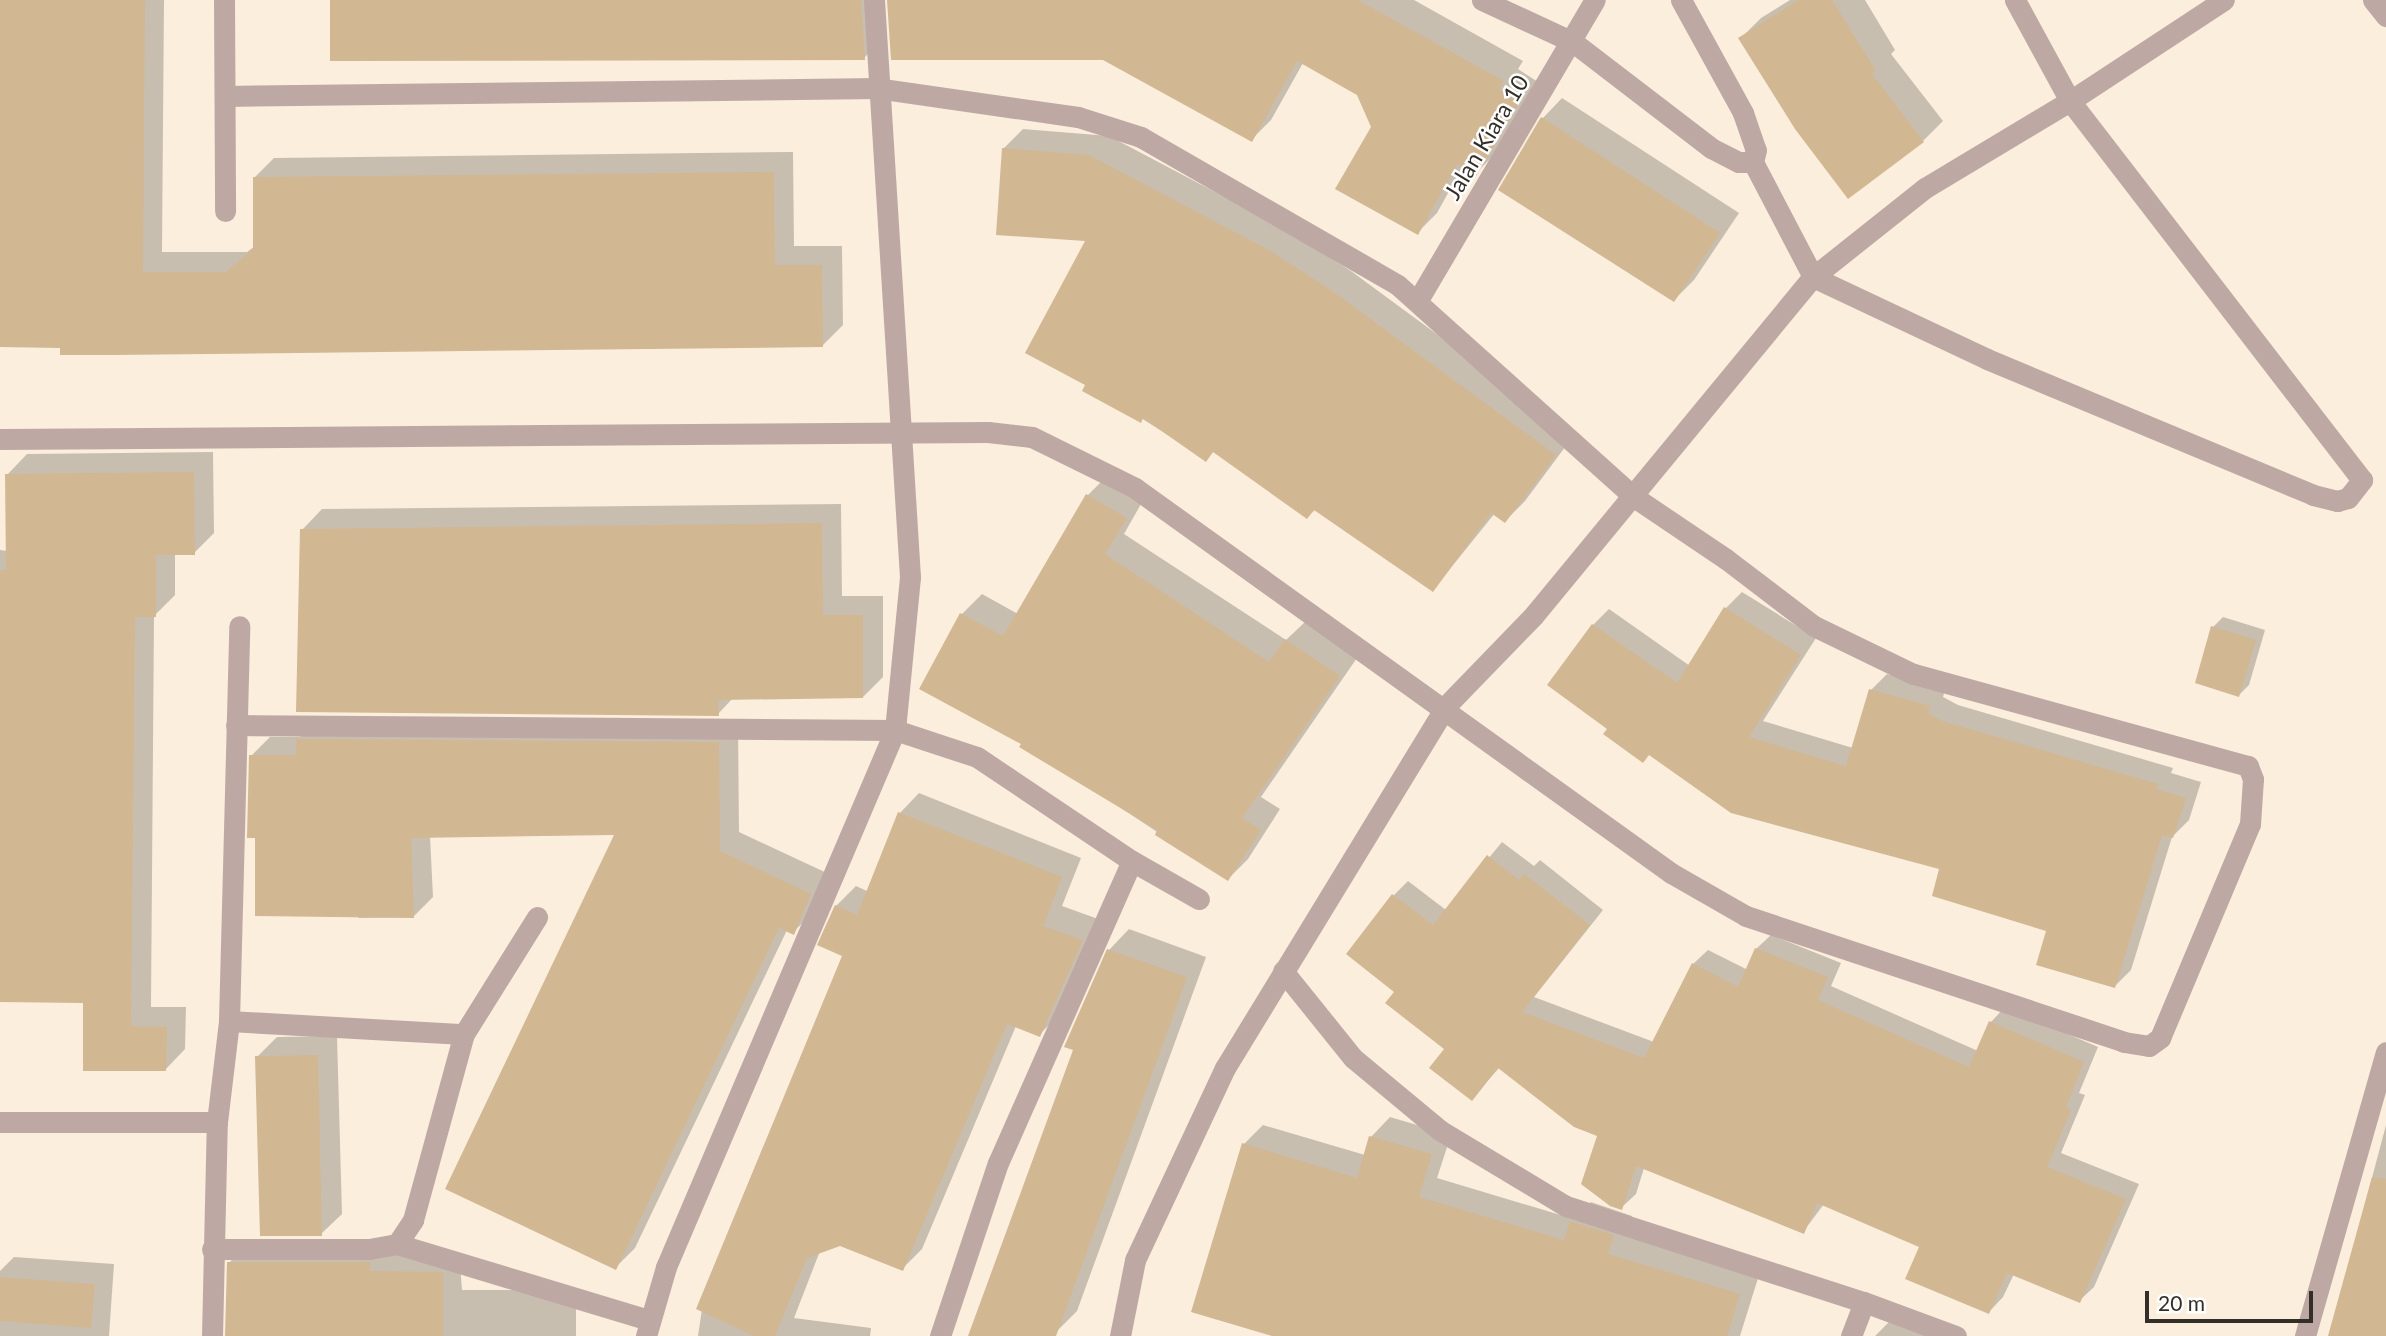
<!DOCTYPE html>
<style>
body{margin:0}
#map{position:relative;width:2386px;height:1336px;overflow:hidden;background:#fbeedd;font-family:Lato,sans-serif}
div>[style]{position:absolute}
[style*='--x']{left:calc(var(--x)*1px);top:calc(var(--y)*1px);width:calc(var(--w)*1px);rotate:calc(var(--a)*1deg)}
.shadow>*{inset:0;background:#0003}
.building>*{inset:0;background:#d1b792}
.street>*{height:21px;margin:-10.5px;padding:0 10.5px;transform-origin:10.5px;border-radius:10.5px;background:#bea8a4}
span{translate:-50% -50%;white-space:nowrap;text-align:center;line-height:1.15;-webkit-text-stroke:5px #fff;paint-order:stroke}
.street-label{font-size:23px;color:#332e28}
.scale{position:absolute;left:2145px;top:1291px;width:168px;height:32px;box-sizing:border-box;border:4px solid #332e28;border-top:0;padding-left:9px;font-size:21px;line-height:24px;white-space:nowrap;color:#332e28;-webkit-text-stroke:5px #fff;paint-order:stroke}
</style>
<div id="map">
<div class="shadow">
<i style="clip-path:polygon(0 0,164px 0,162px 252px,247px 252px,255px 246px,254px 178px,274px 158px,793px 152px,794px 246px,842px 246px,843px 325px,823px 345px,0 346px)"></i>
<i style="clip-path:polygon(332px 0,882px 0,884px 38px,864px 58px)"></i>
<i style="clip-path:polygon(889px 0,1414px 0,1523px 61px,1518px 69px,1538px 82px,1496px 153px,1476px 173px,1463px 166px,1437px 213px,1417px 233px,1358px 93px,1303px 63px,1271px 120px,1251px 140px,1104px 58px)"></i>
<i style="clip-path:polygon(1790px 0,1865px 0,1895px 50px,1891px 54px,1943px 121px,1923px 141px,1741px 38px,1761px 18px)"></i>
<i style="clip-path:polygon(1562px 98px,1739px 213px,1694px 280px,1674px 300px,1542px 119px)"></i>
<i style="clip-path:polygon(1023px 129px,1109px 136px,1289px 231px,1351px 271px,1574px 435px,1525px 501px,1505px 521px,1495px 513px,1433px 590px,1316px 509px,1307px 517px,1214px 451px,1206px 459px,1087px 384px,1088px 239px,1003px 149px)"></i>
<i style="clip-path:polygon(213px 452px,214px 533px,194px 553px,175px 553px,175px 595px,154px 616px,151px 1007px,186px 1007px,185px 1049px,165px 1070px,85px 1001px,0 1000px,0 550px,8px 551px,7px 475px,27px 454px)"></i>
<i style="clip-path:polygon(1108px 475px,1145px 497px,1124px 534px,1286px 640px,1307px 620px,1359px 655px,1261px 797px,1280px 809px,1248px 859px,1228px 879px,1023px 743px,921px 688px,962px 614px,982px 594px,1018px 614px,1088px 495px)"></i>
<i style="clip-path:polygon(841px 504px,842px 596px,883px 596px,883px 677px,863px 697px,733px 698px,718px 714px,302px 530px,322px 509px)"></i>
<i style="clip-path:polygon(1742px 592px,1816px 638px,1763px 721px,1853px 748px,1871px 690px,1887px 674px,1945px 690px,1943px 697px,1958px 705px,2173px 768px,2171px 773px,2201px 782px,2189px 820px,2172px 837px,2131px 970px,2115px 986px,2049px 930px,1942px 868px,1650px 753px,1609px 729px,1593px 625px,1609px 609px,1690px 666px,1726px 608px)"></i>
<i style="clip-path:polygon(2223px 617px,2265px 630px,2249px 685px,2239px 695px,2213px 627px)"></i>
<i style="clip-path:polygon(317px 720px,738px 723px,739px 832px,829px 874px,813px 913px,793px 932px,787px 930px,635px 1248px,615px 1268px,617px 833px,430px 836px,433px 897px,413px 917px,359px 918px,257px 837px,251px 756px,270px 737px,300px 737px)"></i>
<i style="clip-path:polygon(919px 793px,1081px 858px,1062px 906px,1101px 920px,1059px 1015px,1039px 1035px,1016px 1026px,922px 1249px,902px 1269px,840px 1244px,820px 1251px,794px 1318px,871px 1328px,870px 1336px,698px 1336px,702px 1309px,844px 955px,836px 906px,856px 886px,867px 891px,900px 813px)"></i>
<i style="clip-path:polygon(1502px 842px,1534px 866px,1540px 860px,1603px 910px,1534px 997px,1654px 1042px,1693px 964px,1708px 950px,1748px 970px,1756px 949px,1771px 935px,1841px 963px,1831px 986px,1978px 1051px,1991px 1022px,2005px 1007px,2098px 1047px,2079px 1093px,2085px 1095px,2061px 1153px,2139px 1184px,2094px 1287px,2079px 1301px,2014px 1274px,2003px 1297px,1989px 1312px,1921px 1246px,1824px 1204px,1803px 1232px,1644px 1168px,1636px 1194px,1621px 1208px,1599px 1135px,1500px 1067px,1471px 1099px,1446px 1049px,1396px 992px,1394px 895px,1408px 881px,1446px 910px)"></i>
<i style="clip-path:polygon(1129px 929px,1206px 957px,1077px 1311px,1057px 1331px,1075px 1049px,1109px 950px)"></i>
<i style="clip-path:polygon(337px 1036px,342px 1214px,321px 1234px,257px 1057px,277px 1037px)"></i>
<i style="clip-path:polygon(1390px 1117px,1451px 1135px,1437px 1178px,1574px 1219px,1591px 1202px,1632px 1216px,1626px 1234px,1759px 1275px,1740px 1336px,1277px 1336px,1244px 1144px,1263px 1125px,1365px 1155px,1371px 1137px)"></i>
<i style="clip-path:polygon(2386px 1125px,2386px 1336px,2330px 1336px)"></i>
<i style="clip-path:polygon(248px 1243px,459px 1252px,462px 1290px,576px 1290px,576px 1336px,227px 1336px,229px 1263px)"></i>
<i style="clip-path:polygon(14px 1257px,114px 1264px,109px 1336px,0 1336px,0 1271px)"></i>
<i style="clip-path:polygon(1892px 1319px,1957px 1336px,1875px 1336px)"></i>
</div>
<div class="building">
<i style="clip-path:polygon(0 0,145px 0,143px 272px,226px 272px,253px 249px,253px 177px,774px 172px,775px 265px,822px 265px,823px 347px,112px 355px,60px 355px,60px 348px,0 347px)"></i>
<i style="clip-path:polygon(330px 0,861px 0,865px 60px,330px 61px)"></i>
<i style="clip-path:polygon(887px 0,1358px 0,1504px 81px,1499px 90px,1519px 103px,1476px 176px,1457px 164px,1418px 235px,1335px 189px,1371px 127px,1357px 95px,1297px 61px,1252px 142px,1103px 60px,891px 60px)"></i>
<i style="clip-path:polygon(1799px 0,1832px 0,1876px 71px,1872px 74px,1924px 142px,1848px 199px,1795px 129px,1738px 38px)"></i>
<i style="clip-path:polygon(1541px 117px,1720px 233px,1674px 302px,1498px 190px)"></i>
<i style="clip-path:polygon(1002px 148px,1089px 155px,1269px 250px,1331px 290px,1556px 455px,1505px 523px,1491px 513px,1433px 592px,1314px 510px,1307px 519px,1213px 452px,1206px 462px,1143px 418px,1141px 423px,1082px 391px,1085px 385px,1025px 353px,1085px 241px,996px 235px)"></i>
<i style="clip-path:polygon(194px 472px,195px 555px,156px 555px,156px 617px,135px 617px,131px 1026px,167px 1027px,166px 1071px,83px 1071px,83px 1003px,0 1002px,0 570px,6px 570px,5px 474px)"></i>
<i style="clip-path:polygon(1086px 494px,1127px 518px,1105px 554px,1269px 662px,1285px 639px,1340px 676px,1242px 818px,1261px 830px,1228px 881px,1155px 835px,1157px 830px,1019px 747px,1021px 744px,919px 689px,960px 613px,1003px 636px)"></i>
<i style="clip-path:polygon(822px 523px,823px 615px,863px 615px,863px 698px,718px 700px,719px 716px,296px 712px,300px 529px)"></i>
<i style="clip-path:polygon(1724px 607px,1801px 655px,1749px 737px,1846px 766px,1869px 689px,1930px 706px,1928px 713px,1942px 721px,2158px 784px,2156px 789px,2186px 798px,2173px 838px,2162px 835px,2115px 988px,2036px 965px,2046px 931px,1932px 896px,1939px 869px,1731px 813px,1649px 755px,1643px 763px,1603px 734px,1607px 729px,1547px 685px,1592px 624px,1677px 683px)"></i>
<i style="clip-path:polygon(2211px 626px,2256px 640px,2239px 697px,2195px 683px)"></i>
<i style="clip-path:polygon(296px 739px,719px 742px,720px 851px,811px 894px,794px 935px,779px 928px,616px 1270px,445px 1189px,614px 835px,411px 838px,414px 918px,255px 916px,255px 838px,247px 838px,249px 755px,296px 755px)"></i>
<i style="clip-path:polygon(898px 812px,1062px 877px,1043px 926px,1083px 940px,1040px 1037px,1007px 1024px,903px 1271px,840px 1246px,807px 1258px,775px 1336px,754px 1336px,696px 1309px,842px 956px,817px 945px,835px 905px,857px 915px)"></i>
<i style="clip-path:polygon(1487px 855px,1519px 880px,1524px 874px,1590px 925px,1522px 1012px,1644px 1058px,1692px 963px,1738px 987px,1755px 948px,1828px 977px,1818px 1000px,1969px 1067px,1989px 1021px,2084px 1062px,2066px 1107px,2071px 1110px,2047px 1167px,2126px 1199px,2080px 1303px,2007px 1273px,1989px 1314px,1905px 1279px,1919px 1247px,1817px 1203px,1804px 1234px,1636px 1166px,1622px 1210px,1610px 1206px,1581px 1184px,1597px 1136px,1574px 1127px,1498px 1068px,1472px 1101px,1429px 1068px,1444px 1049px,1385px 1003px,1394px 992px,1346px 954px,1392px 894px,1433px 925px)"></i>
<i style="clip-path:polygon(1107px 949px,1187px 977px,1171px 1022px,1056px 1336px,968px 1336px,1073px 1050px,1064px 1047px)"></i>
<i style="clip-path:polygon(318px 1055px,322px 1236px,260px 1236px,255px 1056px)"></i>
<i style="clip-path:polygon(1369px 1136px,1432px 1154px,1419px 1197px,1564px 1240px,1570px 1221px,1614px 1235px,1608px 1254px,1740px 1294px,1727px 1336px,1272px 1336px,1191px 1312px,1242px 1143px,1357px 1178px)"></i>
<i style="clip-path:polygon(2372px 1177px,2386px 1179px,2386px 1336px,2328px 1336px)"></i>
<i style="clip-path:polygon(227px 1262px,370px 1262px,370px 1271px,443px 1272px,443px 1336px,225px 1336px)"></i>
<i style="clip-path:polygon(0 1277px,95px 1284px,91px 1328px,0 1321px)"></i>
</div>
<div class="street">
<i style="--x:224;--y:0;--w:211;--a:89.7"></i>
<i style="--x:1482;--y:0;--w:100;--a:24.8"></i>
<i style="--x:1573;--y:42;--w:174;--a:37.5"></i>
<i style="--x:1711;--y:148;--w:31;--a:27"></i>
<i style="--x:1739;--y:162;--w:14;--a:0"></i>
<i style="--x:1681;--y:0;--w:129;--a:61.2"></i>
<i style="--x:1743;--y:113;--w:39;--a:71"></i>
<i style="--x:1756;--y:150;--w:12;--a:104"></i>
<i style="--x:1753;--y:162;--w:130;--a:62.4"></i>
<i style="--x:1813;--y:277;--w:192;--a:25.2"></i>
<i style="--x:1987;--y:359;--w:353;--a:22.6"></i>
<i style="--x:2313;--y:495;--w:25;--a:14"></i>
<i style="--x:2337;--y:501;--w:11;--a:-15"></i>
<i style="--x:2348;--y:498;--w:23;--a:-52"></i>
<i style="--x:2362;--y:480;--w:478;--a:-127.6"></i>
<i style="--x:2070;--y:101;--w:115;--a:-118.6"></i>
<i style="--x:2373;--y:0;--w:21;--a:51"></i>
<i style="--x:1418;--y:300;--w:348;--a:-59.5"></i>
<i style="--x:0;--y:439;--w:988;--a:-0.41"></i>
<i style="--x:988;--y:432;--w:44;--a:6.5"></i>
<i style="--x:1032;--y:437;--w:115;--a:26.3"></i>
<i style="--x:1135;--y:488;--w:660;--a:35.69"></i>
<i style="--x:1671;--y:873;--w:86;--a:29.8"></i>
<i style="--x:1746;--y:916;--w:398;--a:18.4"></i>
<i style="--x:2124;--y:1042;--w:25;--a:9"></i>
<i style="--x:2149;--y:1046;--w:14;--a:-36"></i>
<i style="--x:2160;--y:1038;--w:232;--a:-67.2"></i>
<i style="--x:2250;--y:824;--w:45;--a:-86.2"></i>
<i style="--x:2253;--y:779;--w:14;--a:-111"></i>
<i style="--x:2248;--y:766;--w:347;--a:-164.6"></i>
<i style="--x:1913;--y:674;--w:110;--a:-154.1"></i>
<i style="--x:1814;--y:626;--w:111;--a:-142.7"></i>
<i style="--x:1726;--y:559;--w:111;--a:-146"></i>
<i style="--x:1634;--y:497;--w:317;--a:-138.1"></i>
<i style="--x:1398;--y:285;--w:297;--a:-150.1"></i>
<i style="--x:1141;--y:137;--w:66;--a:-162.4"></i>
<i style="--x:1078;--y:117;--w:203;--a:-171.8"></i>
<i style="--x:877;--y:88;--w:652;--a:179.3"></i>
<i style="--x:236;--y:725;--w:659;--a:0.43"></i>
<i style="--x:895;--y:730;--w:86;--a:18.2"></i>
<i style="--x:977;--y:757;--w:187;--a:33.9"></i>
<i style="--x:1132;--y:861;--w:77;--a:29.6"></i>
<i style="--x:1283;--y:971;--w:112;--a:51.2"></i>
<i style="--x:1353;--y:1058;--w:114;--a:39.7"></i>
<i style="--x:1441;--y:1131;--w:146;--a:31"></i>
<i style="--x:1566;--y:1206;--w:313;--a:17.9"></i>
<i style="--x:1864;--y:1302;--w:98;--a:20.3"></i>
<i style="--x:229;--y:1021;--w:235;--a:3.2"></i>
<i style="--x:0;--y:1122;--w:217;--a:0"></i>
<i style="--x:397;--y:1244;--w:262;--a:16.8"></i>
<i style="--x:212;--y:1249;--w:157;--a:0"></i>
<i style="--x:369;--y:1249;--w:28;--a:-10"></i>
<i style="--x:397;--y:1244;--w:29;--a:-56"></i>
<i style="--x:413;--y:1220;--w:193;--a:-74.7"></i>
<i style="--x:464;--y:1034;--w:138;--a:-58"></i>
<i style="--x:212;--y:1336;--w:214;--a:-88.7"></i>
<i style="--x:217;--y:1122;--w:102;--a:-83.2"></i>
<i style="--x:229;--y:1021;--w:395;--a:-88.5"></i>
<i style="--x:646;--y:1336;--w:72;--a:-73.8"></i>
<i style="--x:666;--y:1267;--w:584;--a:-66.9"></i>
<i style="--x:895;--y:730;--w:154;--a:-84.4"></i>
<i style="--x:910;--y:577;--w:578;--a:-93.57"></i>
<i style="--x:940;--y:1336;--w:182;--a:-71.5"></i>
<i style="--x:998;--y:1163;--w:330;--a:-66.1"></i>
<i style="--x:1120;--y:1336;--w:77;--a:-78.8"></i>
<i style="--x:1135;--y:1260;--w:212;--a:-64.9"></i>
<i style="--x:1225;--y:1068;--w:423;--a:-58.6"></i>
<i style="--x:1445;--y:707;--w:128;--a:-45.9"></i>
<i style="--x:1534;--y:615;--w:438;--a:-50.5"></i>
<i style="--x:1813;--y:277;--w:143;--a:-38.5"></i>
<i style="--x:1925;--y:188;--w:169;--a:-31"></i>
<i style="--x:2070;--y:101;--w:184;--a:-33.3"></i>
<i style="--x:1851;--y:1336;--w:36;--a:-69"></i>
<i style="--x:2305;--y:1336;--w:295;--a:-74.1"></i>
</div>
<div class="street-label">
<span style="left:1486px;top:137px;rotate:-59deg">Jalan Kiara 10</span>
</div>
<div class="scale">20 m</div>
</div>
